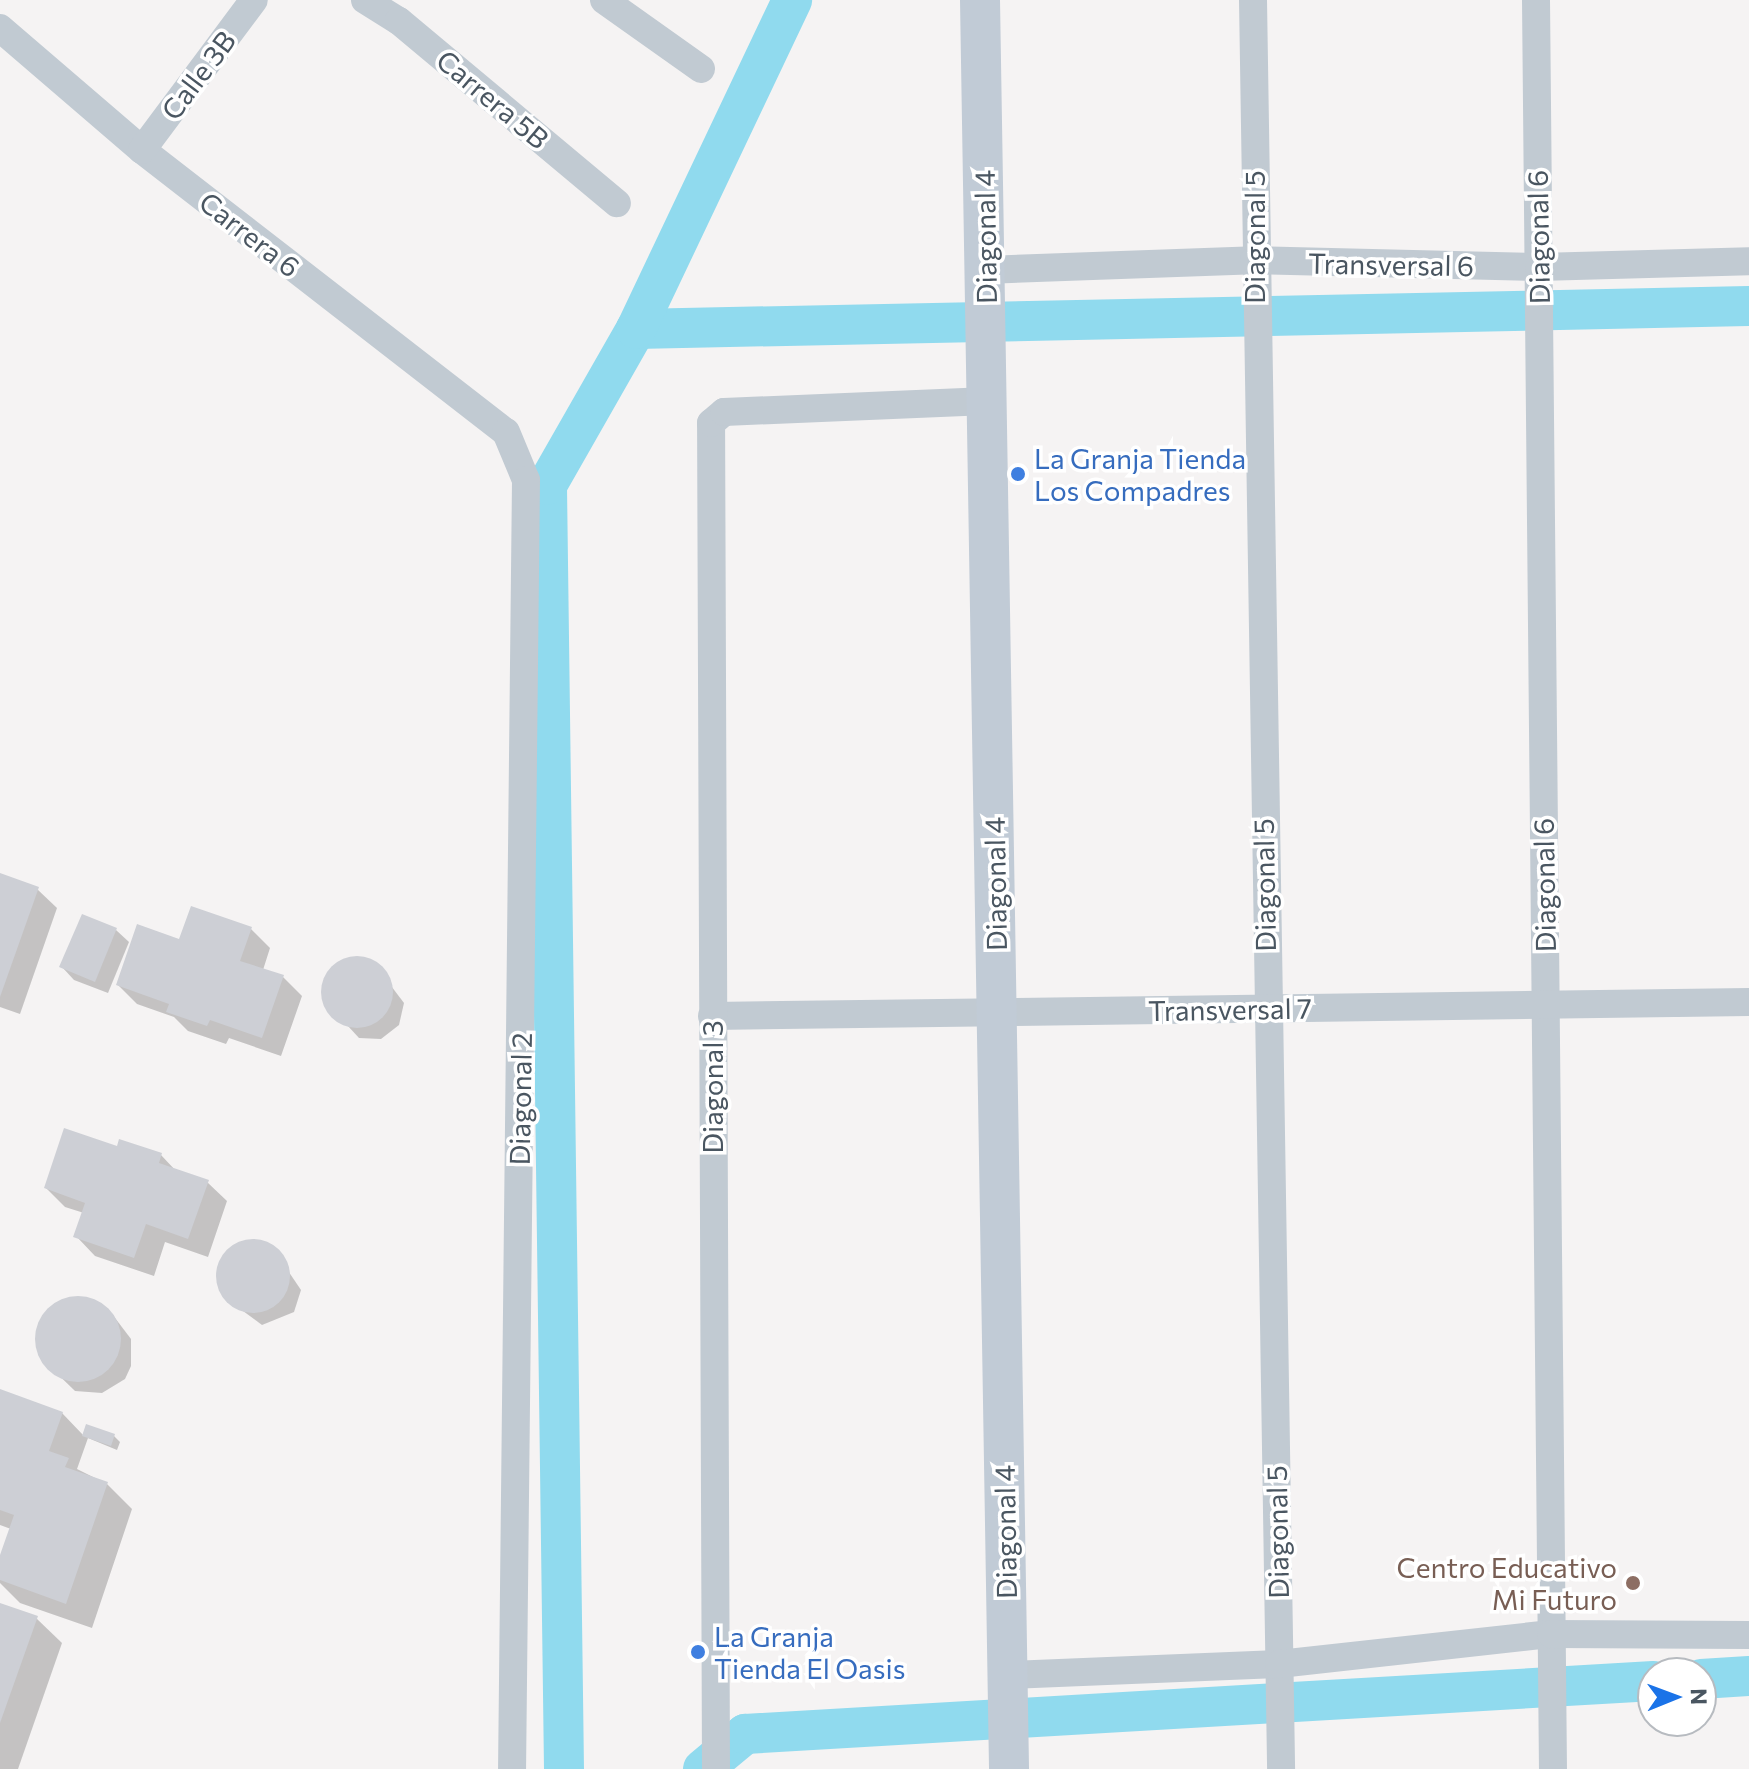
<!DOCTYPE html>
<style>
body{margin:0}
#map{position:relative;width:1749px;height:1769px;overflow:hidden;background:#f5f3f3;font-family:Commissioner,sans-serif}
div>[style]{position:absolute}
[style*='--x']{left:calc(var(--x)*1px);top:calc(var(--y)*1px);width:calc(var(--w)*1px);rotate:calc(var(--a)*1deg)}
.shadow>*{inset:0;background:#0003}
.canal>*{height:40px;margin:-20px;padding:0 20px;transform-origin:20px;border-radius:20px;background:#90daee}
.building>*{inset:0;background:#cdcfd5}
.round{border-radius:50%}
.street>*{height:28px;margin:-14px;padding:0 14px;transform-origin:14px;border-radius:14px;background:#c1cad2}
.secondary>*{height:40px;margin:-20px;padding:0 20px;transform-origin:20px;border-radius:20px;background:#c1cbd6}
.dots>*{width:22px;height:22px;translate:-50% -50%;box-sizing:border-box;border:4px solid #fff;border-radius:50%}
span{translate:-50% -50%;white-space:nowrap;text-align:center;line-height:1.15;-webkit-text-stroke:7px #fff;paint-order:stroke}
.street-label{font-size:28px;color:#4a5661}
.shop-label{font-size:28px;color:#366cbe}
.left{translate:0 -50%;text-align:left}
.education-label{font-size:28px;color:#785e54}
.right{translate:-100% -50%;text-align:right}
.north{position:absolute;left:1637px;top:1657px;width:80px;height:80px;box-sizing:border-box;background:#fff;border:2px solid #b7bbc0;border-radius:50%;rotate:89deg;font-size:22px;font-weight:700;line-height:32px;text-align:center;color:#4a5661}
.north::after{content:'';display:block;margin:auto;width:28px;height:36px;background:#1a73e8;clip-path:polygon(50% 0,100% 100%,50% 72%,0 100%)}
</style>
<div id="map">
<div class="shadow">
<i style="clip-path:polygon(0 876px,37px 889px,57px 908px,20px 1014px,0 1007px)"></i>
<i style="clip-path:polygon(251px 929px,270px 948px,263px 970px,283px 977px,302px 996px,281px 1056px,229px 1038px,226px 1044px,188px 1031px,174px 1017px,137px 1004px,118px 985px,180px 941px)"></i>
<i style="clip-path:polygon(116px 930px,129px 942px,108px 993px,74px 980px,62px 967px)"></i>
<i style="clip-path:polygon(351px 958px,373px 962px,404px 1003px,399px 1025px,381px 1039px,359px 1038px,324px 1000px,326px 978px)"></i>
<i style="clip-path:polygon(118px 1149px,161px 1155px,177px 1172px,207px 1182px,227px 1201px,208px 1257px,165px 1242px,154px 1276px,95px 1256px,76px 1236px,84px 1213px,65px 1207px,46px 1188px)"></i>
<i style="clip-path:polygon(251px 1241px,272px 1247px,301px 1290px,294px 1312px,262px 1325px,228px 1300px,218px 1280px,230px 1249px)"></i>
<i style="clip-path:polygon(89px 1298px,112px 1314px,131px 1339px,131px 1366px,125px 1379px,102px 1393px,75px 1391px,41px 1358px,37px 1345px,42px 1318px,62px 1300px)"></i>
<i style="clip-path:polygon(0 1392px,62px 1413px,84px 1436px,114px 1436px,120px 1442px,117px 1450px,88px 1438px,77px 1469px,107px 1484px,132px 1509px,92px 1628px,20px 1603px,0 1583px,0 1561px,11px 1529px,0 1525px)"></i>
<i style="clip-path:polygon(0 1605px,36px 1618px,62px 1643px,18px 1769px,0 1769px)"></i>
</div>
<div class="canal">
<i style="--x:636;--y:329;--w:1113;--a:-1.18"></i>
<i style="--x:1701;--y:1679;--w:48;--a:-3.6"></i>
<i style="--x:564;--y:1769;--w:1284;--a:-90.76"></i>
<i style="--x:547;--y:485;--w:180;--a:-60.3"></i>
<i style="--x:636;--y:329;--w:364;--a:-64.6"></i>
<i style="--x:703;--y:1769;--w:55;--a:-39.8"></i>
<i style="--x:745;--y:1734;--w:910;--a:-3.34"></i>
</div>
<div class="building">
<i style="clip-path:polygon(0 873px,39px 887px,0 997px)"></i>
<i style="clip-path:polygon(191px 906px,252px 927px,240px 961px,284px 975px,262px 1038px,210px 1020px,207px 1026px,166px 1012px,169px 1004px,116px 985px,137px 924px,179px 939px)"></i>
<i style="clip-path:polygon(82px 914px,117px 928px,95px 982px,59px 967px)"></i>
<i class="round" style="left:321px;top:956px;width:72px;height:72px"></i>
<i style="clip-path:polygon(64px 1128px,117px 1146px,119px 1139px,162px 1153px,159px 1163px,209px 1180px,188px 1239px,146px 1224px,134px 1258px,73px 1237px,85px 1203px,44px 1188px)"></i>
<i class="round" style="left:216px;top:1239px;width:74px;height:74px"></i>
<i class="round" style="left:35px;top:1296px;width:86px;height:86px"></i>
<i style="clip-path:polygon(0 1389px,63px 1412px,49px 1451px,69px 1458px,65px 1467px,108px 1482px,66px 1604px,0 1580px,0 1555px,14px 1515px,0 1510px)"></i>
<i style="clip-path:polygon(86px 1424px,115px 1434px,111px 1446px,82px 1436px)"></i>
<i style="clip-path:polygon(0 1603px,38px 1616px,0 1723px)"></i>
</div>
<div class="street">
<i style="--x:365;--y:0;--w:40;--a:32"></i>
<i style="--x:399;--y:21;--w:284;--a:39.9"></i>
<i style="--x:604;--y:0;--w:119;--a:35.4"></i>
<i style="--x:1253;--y:0;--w:1769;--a:89.09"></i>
<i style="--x:1536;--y:0;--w:1769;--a:89.45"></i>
<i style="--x:0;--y:28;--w:187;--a:40.7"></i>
<i style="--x:142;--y:150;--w:460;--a:37.8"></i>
<i style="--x:506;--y:432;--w:52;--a:67.4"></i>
<i style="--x:526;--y:480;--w:1289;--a:90.62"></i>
<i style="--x:142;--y:150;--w:187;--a:-53.3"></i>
<i style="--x:985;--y:270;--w:269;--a:-2.1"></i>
<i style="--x:1254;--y:260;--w:285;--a:1.4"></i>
<i style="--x:1539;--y:267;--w:210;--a:-1.6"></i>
<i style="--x:712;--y:1016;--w:1037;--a:-0.77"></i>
<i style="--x:1007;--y:1675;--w:272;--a:-2.3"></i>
<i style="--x:1279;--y:1664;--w:274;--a:-6.3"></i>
<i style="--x:1551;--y:1634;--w:198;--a:0.3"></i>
<i style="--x:716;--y:1769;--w:1346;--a:-90.21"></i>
<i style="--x:711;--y:423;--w:17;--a:-40"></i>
<i style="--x:724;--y:412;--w:264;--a:-2.4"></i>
</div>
<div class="secondary">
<i style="--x:980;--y:0;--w:1769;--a:89.06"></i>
</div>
<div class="dots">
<i style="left:1018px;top:474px;background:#3f7fe0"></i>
<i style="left:1633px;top:1583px;background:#8d6e63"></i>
<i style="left:698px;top:1652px;background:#3f7fe0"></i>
</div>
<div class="street-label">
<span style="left:198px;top:75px;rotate:-53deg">Calle 3B</span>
<span style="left:493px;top:99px;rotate:40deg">Carrera 5B</span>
<span style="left:250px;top:234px;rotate:38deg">Carrera 6</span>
<span style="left:985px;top:237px;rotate:-91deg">Diagonal 4</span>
<span style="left:1254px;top:237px;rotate:-90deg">Diagonal 5</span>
<span style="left:1538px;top:237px;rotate:-91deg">Diagonal 6</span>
<span style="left:1391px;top:264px;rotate:1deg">Transversal 6</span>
<span style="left:995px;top:884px;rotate:-91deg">Diagonal 4</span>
<span style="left:1264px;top:885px;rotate:-91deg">Diagonal 5</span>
<span style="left:1544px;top:885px;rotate:-91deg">Diagonal 6</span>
<span style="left:1230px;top:1009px;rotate:-1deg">Transversal 7</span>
<span style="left:712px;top:1087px;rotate:-90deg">Diagonal 3</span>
<span style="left:520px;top:1099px;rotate:-89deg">Diagonal 2</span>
<span style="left:1005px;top:1532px;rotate:-91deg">Diagonal 4</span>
<span style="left:1277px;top:1532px;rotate:-91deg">Diagonal 5</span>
</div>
<div class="shop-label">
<span class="left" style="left:1034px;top:474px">La Granja Tienda<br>Los Compadres</span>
<span class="left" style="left:714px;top:1652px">La Granja<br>Tienda El Oasis</span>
</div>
<div class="education-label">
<span class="right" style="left:1617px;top:1583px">Centro Educativo<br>Mi Futuro</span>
</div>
<div class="north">N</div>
</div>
